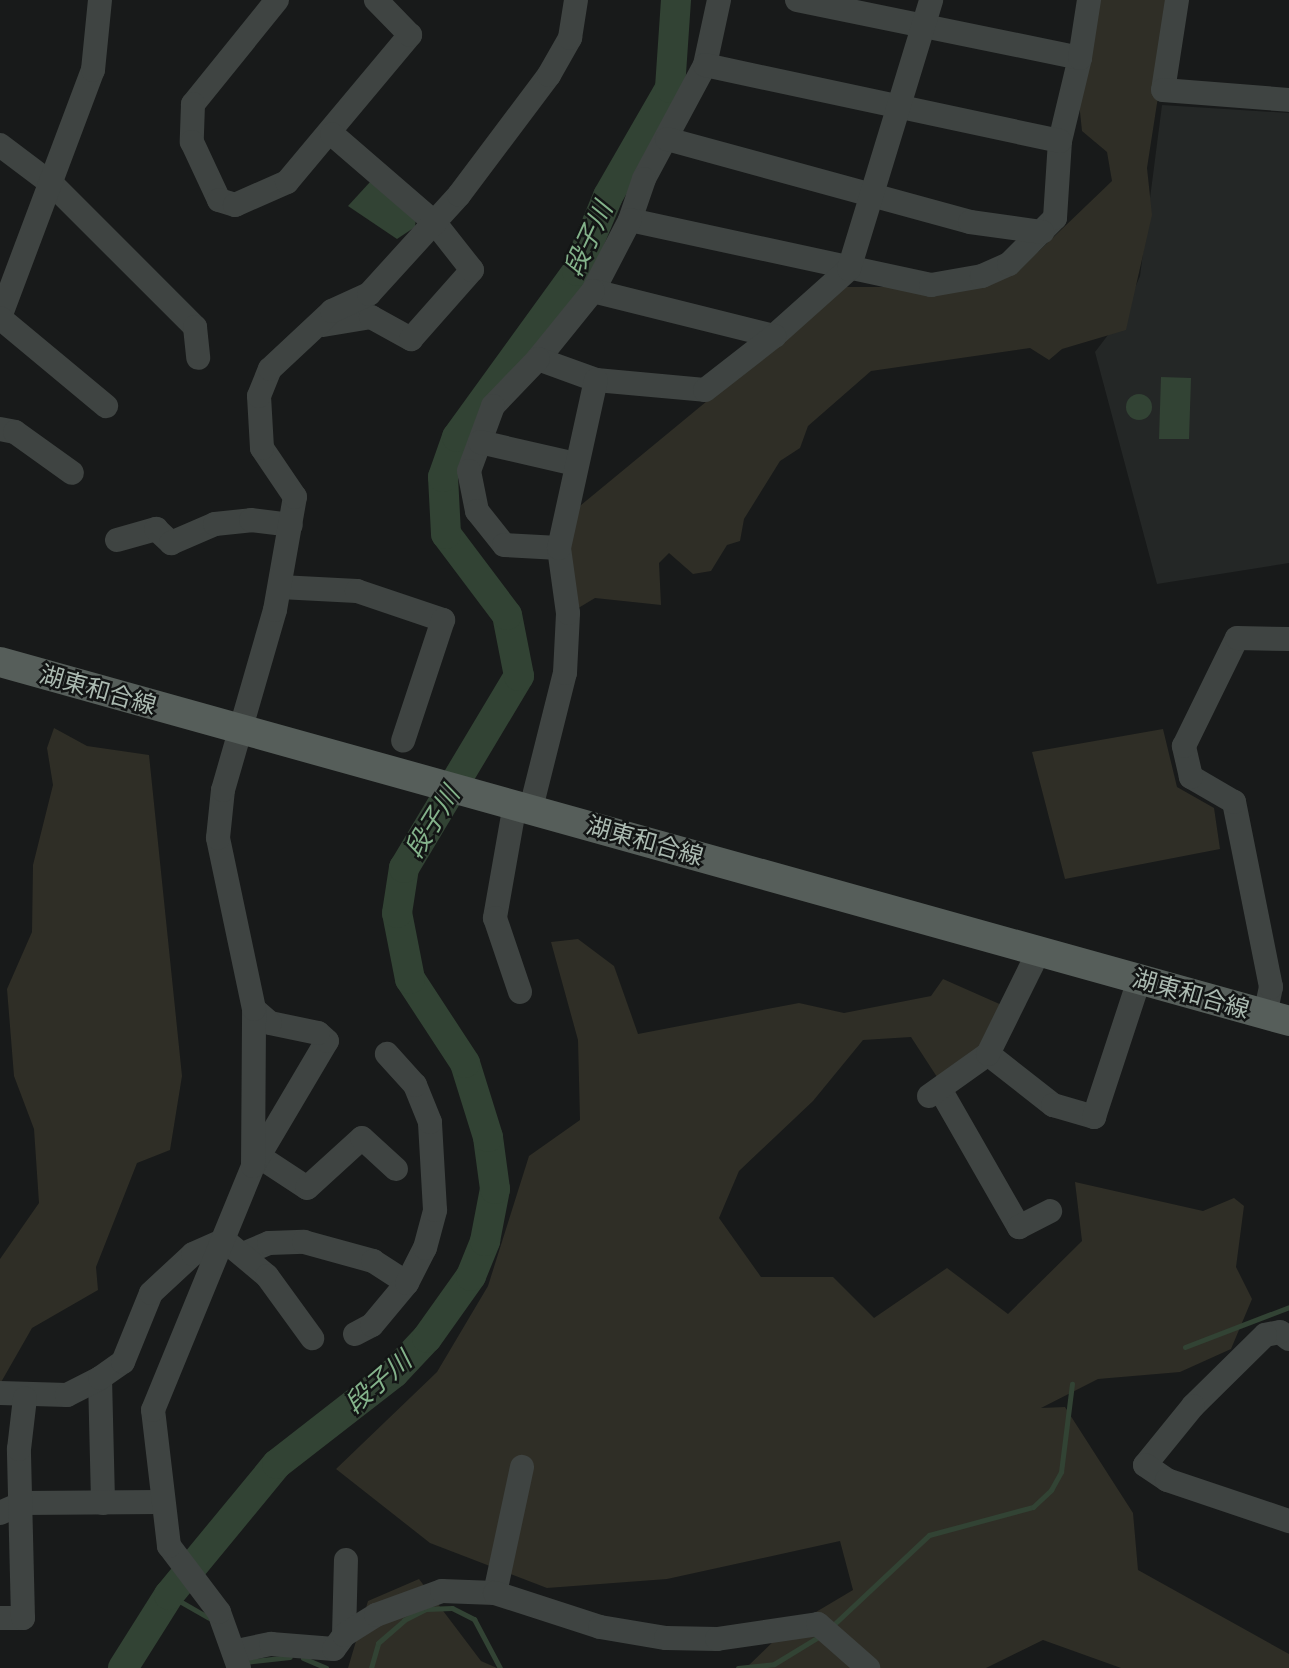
<!DOCTYPE html>
<meta charset="utf-8">
<style>
body{margin:0}
#map{position:relative;width:1289px;height:1668px;overflow:hidden;background:#181a1a;font-family:Inter,"Noto Sans JP",sans-serif}
div>[style]{position:absolute}
[style*='--x']{left:calc(var(--x)*1px);top:calc(var(--y)*1px);width:calc(var(--w)*1px);rotate:calc(var(--a)*1deg)}
.built>*{inset:0;background:#242726}
.green>*{inset:0;background:#2f2e26}
.water>*{inset:0;background:#324334}
.round{border-radius:50%}
.stream>*{height:5px;margin:-2.5px;padding:0 2.5px;transform-origin:2.5px;border-radius:2.5px;background:#324334}
.river>*{height:30px;margin:-15px;padding:0 15px;transform-origin:15px;border-radius:15px;background:#324334}
.minor>*{height:24px;margin:-12px;padding:0 12px;transform-origin:12px;border-radius:12px;background:#3f4442}
.major>*{height:30px;margin:-15px;padding:0 15px;transform-origin:15px;border-radius:15px;background:#565e5a}
span{translate:-50% -50%;white-space:nowrap;text-align:center;line-height:1.15;-webkit-text-stroke:5px #131515;paint-order:stroke}
.street-label{font-size:24px;color:#abbab1}
.water-label{font-size:26px;color:#84b38b;font-style:italic}
</style>
<div id="map">
<div class="built">
<i style="clip-path:polygon(1162px 105px,1289px 113px,1289px 563px,1157px 584px,1095px 352px,1124px 314px,1140px 276px)"></i>
</div>
<div class="green">
<i style="clip-path:polygon(1096px 0,1173px 0,1147px 168px,1152px 215px,1126px 330px,1062px 349px,1049px 360px,1030px 348px,871px 371px,808px 426px,800px 448px,780px 461px,744px 519px,740px 541px,727px 545px,711px 571px,693px 574px,669px 553px,659px 563px,661px 605px,595px 598px,575px 610px,566px 551px,575px 510px,845px 287px,980px 287px,1039px 251px,1112px 181px,1107px 152px,1082px 131px,1078px 93px)"></i>
<i style="clip-path:polygon(54px 728px,87px 746px,149px 755px,182px 1076px,170px 1150px,137px 1163px,96px 1267px,98px 1290px,32px 1328px,0 1384px,0 1259px,39px 1203px,34px 1129px,14px 1076px,7px 989px,32px 932px,33px 865px,53px 785px,47px 748px)"></i>
<i style="clip-path:polygon(1163px 729px,1177px 787px,1214px 808px,1220px 849px,1065px 879px,1032px 752px)"></i>
<i style="clip-path:polygon(578px 939px,614px 966px,638px 1034px,799px 1003px,844px 1013px,931px 996px,943px 979px,1004px 1006px,984px 1046px,937px 1077px,911px 1037px,863px 1040px,813px 1101px,739px 1171px,719px 1218px,761px 1277px,833px 1277px,874px 1318px,947px 1268px,1008px 1314px,1082px 1241px,1075px 1182px,1203px 1211px,1234px 1198px,1244px 1206px,1236px 1267px,1252px 1299px,1231px 1349px,1180px 1372px,1098px 1379px,1041px 1408px,1065px 1407px,1133px 1513px,1138px 1570px,1289px 1654px,1289px 1668px,1121px 1668px,1043px 1640px,986px 1668px,746px 1668px,784px 1631px,853px 1590px,840px 1541px,667px 1579px,547px 1588px,430px 1543px,336px 1469px,437px 1372px,488px 1286px,529px 1156px,580px 1120px,578px 1040px,551px 942px)"></i>
<i style="clip-path:polygon(419px 1579px,481px 1661px,497px 1668px,348px 1668px,368px 1601px)"></i>
</div>
<div class="water">
<i style="clip-path:polygon(370px 182px,416px 218px,415px 227px,397px 239px,348px 206px)"></i>
<i style="clip-path:polygon(1161px 377px,1191px 378px,1189px 439px,1159px 439px)"></i>
<i class="round" style="left:1126px;top:394px;width:26px;height:26px"></i>
</div>
<div class="stream">
<i style="--x:1185;--y:1347;--w:111;--a:-21"></i>
<i style="--x:169;--y:1595;--w:46;--a:29.9"></i>
<i style="--x:830;--y:1628;--w:136;--a:-43.2"></i>
<i style="--x:929;--y:1535;--w:108;--a:-15.1"></i>
<i style="--x:1033;--y:1507;--w:25;--a:-43"></i>
<i style="--x:1051;--y:1490;--w:21;--a:-61"></i>
<i style="--x:1061;--y:1472;--w:89;--a:-82.9"></i>
<i style="--x:303;--y:1658;--w:25;--a:23"></i>
<i style="--x:245;--y:1662;--w:45;--a:-6.3"></i>
<i style="--x:371;--y:1668;--w:26;--a:-74"></i>
<i style="--x:378;--y:1643;--w:35;--a:-41"></i>
<i style="--x:404;--y:1620;--w:25;--a:-27"></i>
<i style="--x:426;--y:1609;--w:26;--a:-2"></i>
<i style="--x:452;--y:1608;--w:25;--a:27"></i>
<i style="--x:474;--y:1619;--w:55;--a:62"></i>
<i style="--x:738;--y:1668;--w:36;--a:-6"></i>
<i style="--x:774;--y:1664;--w:54;--a:-31.3"></i>
</div>
<div class="river">
<i style="--x:123;--y:1668;--w:86;--a:-57.8"></i>
<i style="--x:169;--y:1595;--w:170;--a:-50.5"></i>
<i style="--x:277;--y:1464;--w:148;--a:-37.9"></i>
<i style="--x:394;--y:1373;--w:48;--a:-46.7"></i>
<i style="--x:427;--y:1338;--w:76;--a:-54.6"></i>
<i style="--x:471;--y:1276;--w:38;--a:-68"></i>
<i style="--x:485;--y:1241;--w:53;--a:-79.1"></i>
<i style="--x:495;--y:1189;--w:52;--a:-97.7"></i>
<i style="--x:488;--y:1137;--w:77;--a:-107.3"></i>
<i style="--x:465;--y:1063;--w:100;--a:-123.2"></i>
<i style="--x:410;--y:979;--w:67;--a:-101.1"></i>
<i style="--x:397;--y:913;--w:46;--a:-81.2"></i>
<i style="--x:404;--y:868;--w:224;--a:-59.1"></i>
<i style="--x:519;--y:676;--w:62;--a:-101.1"></i>
<i style="--x:507;--y:615;--w:101;--a:-127"></i>
<i style="--x:446;--y:534;--w:57;--a:-93"></i>
<i style="--x:443;--y:477;--w:42;--a:-70.7"></i>
<i style="--x:457;--y:437;--w:205;--a:-54.1"></i>
<i style="--x:577;--y:271;--w:81;--a:-67.5"></i>
<i style="--x:608;--y:196;--w:125;--a:-60.1"></i>
<i style="--x:670;--y:88;--w:88;--a:-86.1"></i>
</div>
<div class="minor">
<i style="--x:277;--y:0;--w:134;--a:128.9"></i>
<i style="--x:193;--y:104;--w:38;--a:92"></i>
<i style="--x:192;--y:142;--w:64;--a:65"></i>
<i style="--x:219;--y:200;--w:17;--a:17"></i>
<i style="--x:235;--y:205;--w:57;--a:-23.9"></i>
<i style="--x:287;--y:182;--w:192;--a:-50.1"></i>
<i style="--x:410;--y:35;--w:49;--a:-134.2"></i>
<i style="--x:719;--y:0;--w:66;--a:102.2"></i>
<i style="--x:705;--y:65;--w:129;--a:118.2"></i>
<i style="--x:644;--y:179;--w:43;--a:108.9"></i>
<i style="--x:630;--y:220;--w:308;--a:12.2"></i>
<i style="--x:931;--y:285;--w:52;--a:-10"></i>
<i style="--x:982;--y:276;--w:30;--a:-24"></i>
<i style="--x:1009;--y:264;--w:65;--a:-45"></i>
<i style="--x:1055;--y:218;--w:77;--a:-86.3"></i>
<i style="--x:1060;--y:141;--w:85;--a:-76.5"></i>
<i style="--x:1080;--y:58;--w:289;--a:-168.4"></i>
<i style="--x:1177;--y:0;--w:91;--a:98.8"></i>
<i style="--x:1163;--y:90;--w:126;--a:4.5"></i>
<i style="--x:1080;--y:58;--w:59;--a:-81.2"></i>
<i style="--x:705;--y:65;--w:363;--a:12.1"></i>
<i style="--x:667;--y:139;--w:314;--a:15.3"></i>
<i style="--x:970;--y:222;--w:73;--a:7.9"></i>
<i style="--x:0;--y:145;--w:66;--a:37"></i>
<i style="--x:53;--y:185;--w:201;--a:45"></i>
<i style="--x:195;--y:327;--w:31;--a:84"></i>
<i style="--x:630;--y:220;--w:80;--a:117.5"></i>
<i style="--x:593;--y:291;--w:187;--a:14"></i>
<i style="--x:774;--y:336;--w:101;--a:-41.8"></i>
<i style="--x:849;--y:269;--w:281;--a:-73"></i>
<i style="--x:593;--y:291;--w:87;--a:129"></i>
<i style="--x:538;--y:359;--w:62;--a:19.9"></i>
<i style="--x:596;--y:380;--w:109;--a:5.2"></i>
<i style="--x:705;--y:390;--w:88;--a:-38"></i>
<i style="--x:0;--y:317;--w:264;--a:-69.4"></i>
<i style="--x:93;--y:70;--w:70;--a:-84.3"></i>
<i style="--x:0;--y:318;--w:138;--a:39.7"></i>
<i style="--x:323;--y:325;--w:49;--a:-9.5"></i>
<i style="--x:371;--y:317;--w:46;--a:28.8"></i>
<i style="--x:411;--y:339;--w:92;--a:-48.5"></i>
<i style="--x:472;--y:270;--w:60;--a:-128.2"></i>
<i style="--x:435;--y:223;--w:136;--a:-139.2"></i>
<i style="--x:538;--y:359;--w:65;--a:133.8"></i>
<i style="--x:493;--y:406;--w:69;--a:110.3"></i>
<i style="--x:469;--y:471;--w:41;--a:78.7"></i>
<i style="--x:477;--y:511;--w:43;--a:51.5"></i>
<i style="--x:504;--y:545;--w:55;--a:3.1"></i>
<i style="--x:0;--y:429;--w:15;--a:11"></i>
<i style="--x:15;--y:432;--w:70;--a:35.7"></i>
<i style="--x:480;--y:442;--w:98;--a:13"></i>
<i style="--x:117;--y:540;--w:41;--a:-15.8"></i>
<i style="--x:156;--y:529;--w:21;--a:43"></i>
<i style="--x:171;--y:543;--w:48;--a:-23.4"></i>
<i style="--x:215;--y:524;--w:36;--a:-6"></i>
<i style="--x:251;--y:520;--w:40;--a:7.1"></i>
<i style="--x:280;--y:587;--w:77;--a:3"></i>
<i style="--x:357;--y:591;--w:91;--a:18.6"></i>
<i style="--x:443;--y:620;--w:127;--a:108.3"></i>
<i style="--x:515;--y:804;--w:116;--a:100"></i>
<i style="--x:495;--y:918;--w:78;--a:71.3"></i>
<i style="--x:531;--y:808;--w:139;--a:-75.9"></i>
<i style="--x:565;--y:673;--w:60;--a:-87.1"></i>
<i style="--x:568;--y:613;--w:66;--a:-97.9"></i>
<i style="--x:559;--y:548;--w:172;--a:-77.6"></i>
<i style="--x:1265;--y:1015;--w:29;--a:-78"></i>
<i style="--x:1271;--y:987;--w:189;--a:-101.3"></i>
<i style="--x:1234;--y:802;--w:50;--a:-149.8"></i>
<i style="--x:1191;--y:777;--w:32;--a:-103"></i>
<i style="--x:1184;--y:746;--w:120;--a:-63.9"></i>
<i style="--x:1237;--y:638;--w:52;--a:1.1"></i>
<i style="--x:988;--y:1054;--w:83;--a:38.1"></i>
<i style="--x:1053;--y:1105;--w:43;--a:16.3"></i>
<i style="--x:1094;--y:1117;--w:144;--a:-71.8"></i>
<i style="--x:941;--y:1091;--w:157;--a:60.2"></i>
<i style="--x:1019;--y:1227;--w:35;--a:-27"></i>
<i style="--x:929;--y:1096;--w:72;--a:-35.4"></i>
<i style="--x:988;--y:1054;--w:115;--a:-63.7"></i>
<i style="--x:260;--y:1157;--w:56;--a:33.4"></i>
<i style="--x:307;--y:1188;--w:74;--a:-42.3"></i>
<i style="--x:362;--y:1138;--w:46;--a:42.4"></i>
<i style="--x:253;--y:1166;--w:145;--a:-59.4"></i>
<i style="--x:327;--y:1041;--w:12;--a:-138"></i>
<i style="--x:318;--y:1033;--w:49;--a:-168.2"></i>
<i style="--x:270;--y:1023;--w:21;--a:-139"></i>
<i style="--x:243;--y:1254;--w:28;--a:-23"></i>
<i style="--x:269;--y:1243;--w:35;--a:-2"></i>
<i style="--x:304;--y:1242;--w:72;--a:15.4"></i>
<i style="--x:373;--y:1261;--w:40;--a:32.9"></i>
<i style="--x:355;--y:1334;--w:19;--a:-28"></i>
<i style="--x:372;--y:1325;--w:55;--a:-50.2"></i>
<i style="--x:407;--y:1283;--w:39;--a:-63"></i>
<i style="--x:425;--y:1248;--w:39;--a:-75"></i>
<i style="--x:435;--y:1210;--w:88;--a:-93.3"></i>
<i style="--x:430;--y:1122;--w:40;--a:-112"></i>
<i style="--x:415;--y:1085;--w:42;--a:-132.1"></i>
<i style="--x:1289;--y:1339;--w:11;--a:-142"></i>
<i style="--x:1280;--y:1332;--w:15;--a:169"></i>
<i style="--x:1265;--y:1335;--w:101;--a:135.4"></i>
<i style="--x:1193;--y:1406;--w:76;--a:129.1"></i>
<i style="--x:1145;--y:1465;--w:27;--a:34"></i>
<i style="--x:1167;--y:1480;--w:129;--a:18.6"></i>
<i style="--x:100;--y:1378;--w:125;--a:88.6"></i>
<i style="--x:0;--y:1393;--w:67;--a:1.7"></i>
<i style="--x:67;--y:1395;--w:37;--a:-27"></i>
<i style="--x:100;--y:1378;--w:28;--a:-35"></i>
<i style="--x:123;--y:1362;--w:74;--a:-67.9"></i>
<i style="--x:151;--y:1293;--w:57;--a:-42.9"></i>
<i style="--x:193;--y:1254;--w:34;--a:-24"></i>
<i style="--x:224;--y:1240;--w:56;--a:39.9"></i>
<i style="--x:267;--y:1276;--w:77;--a:54"></i>
<i style="--x:0;--y:1513;--w:24;--a:-24"></i>
<i style="--x:22;--y:1503;--w:137;--a:-0.4"></i>
<i style="--x:495;--y:1593;--w:129;--a:-77.9"></i>
<i style="--x:0;--y:1618;--w:23;--a:0"></i>
<i style="--x:23;--y:1618;--w:169;--a:-91.4"></i>
<i style="--x:19;--y:1449;--w:51;--a:-83.3"></i>
<i style="--x:344;--y:1635;--w:75;--a:-88.5"></i>
<i style="--x:237;--y:1651;--w:35;--a:-12"></i>
<i style="--x:271;--y:1644;--w:63;--a:4.5"></i>
<i style="--x:334;--y:1649;--w:17;--a:-54"></i>
<i style="--x:344;--y:1635;--w:38;--a:-32"></i>
<i style="--x:376;--y:1615;--w:70;--a:-20"></i>
<i style="--x:442;--y:1591;--w:53;--a:2.2"></i>
<i style="--x:495;--y:1593;--w:110;--a:17.9"></i>
<i style="--x:600;--y:1627;--w:67;--a:9.5"></i>
<i style="--x:666;--y:1638;--w:51;--a:1.1"></i>
<i style="--x:717;--y:1639;--w:102;--a:-8.4"></i>
<i style="--x:818;--y:1624;--w:67;--a:41.3"></i>
<i style="--x:239;--y:1668;--w:59;--a:-109.7"></i>
<i style="--x:219;--y:1612;--w:83;--a:-127.1"></i>
<i style="--x:169;--y:1546;--w:137;--a:-96.7"></i>
<i style="--x:153;--y:1410;--w:264;--a:-67.7"></i>
<i style="--x:253;--y:1166;--w:157;--a:-89.6"></i>
<i style="--x:254;--y:1009;--w:175;--a:-101.9"></i>
<i style="--x:218;--y:838;--w:48;--a:-84.1"></i>
<i style="--x:223;--y:790;--w:187;--a:-73.9"></i>
<i style="--x:275;--y:610;--w:115;--a:-80"></i>
<i style="--x:295;--y:497;--w:59;--a:-124"></i>
<i style="--x:262;--y:448;--w:52;--a:-93.3"></i>
<i style="--x:259;--y:396;--w:29;--a:-68"></i>
<i style="--x:270;--y:369;--w:85;--a:-43.1"></i>
<i style="--x:332;--y:311;--w:41;--a:-24.7"></i>
<i style="--x:369;--y:294;--w:134;--a:-47.7"></i>
<i style="--x:459;--y:195;--w:150;--a:-53.1"></i>
<i style="--x:549;--y:75;--w:43;--a:-60.4"></i>
<i style="--x:570;--y:38;--w:38;--a:-81"></i>
</div>
<div class="major">
<i style="--x:0;--y:662;--w:1338;--a:15.56"></i>
</div>
<div class="street-label">
<span style="left:98px;top:690px;rotate:16deg">湖東和合線</span>
<span style="left:645px;top:841px;rotate:16deg">湖東和合線</span>
<span style="left:1191px;top:994px;rotate:16deg">湖東和合線</span>
</div>
<div class="water-label">
<span style="left:588px;top:239px;rotate:-65deg">段子川</span>
<span style="left:432px;top:822px;rotate:-58deg">段子川</span>
<span style="left:378px;top:1382px;rotate:-41deg">段子川</span>
</div>
</div>
